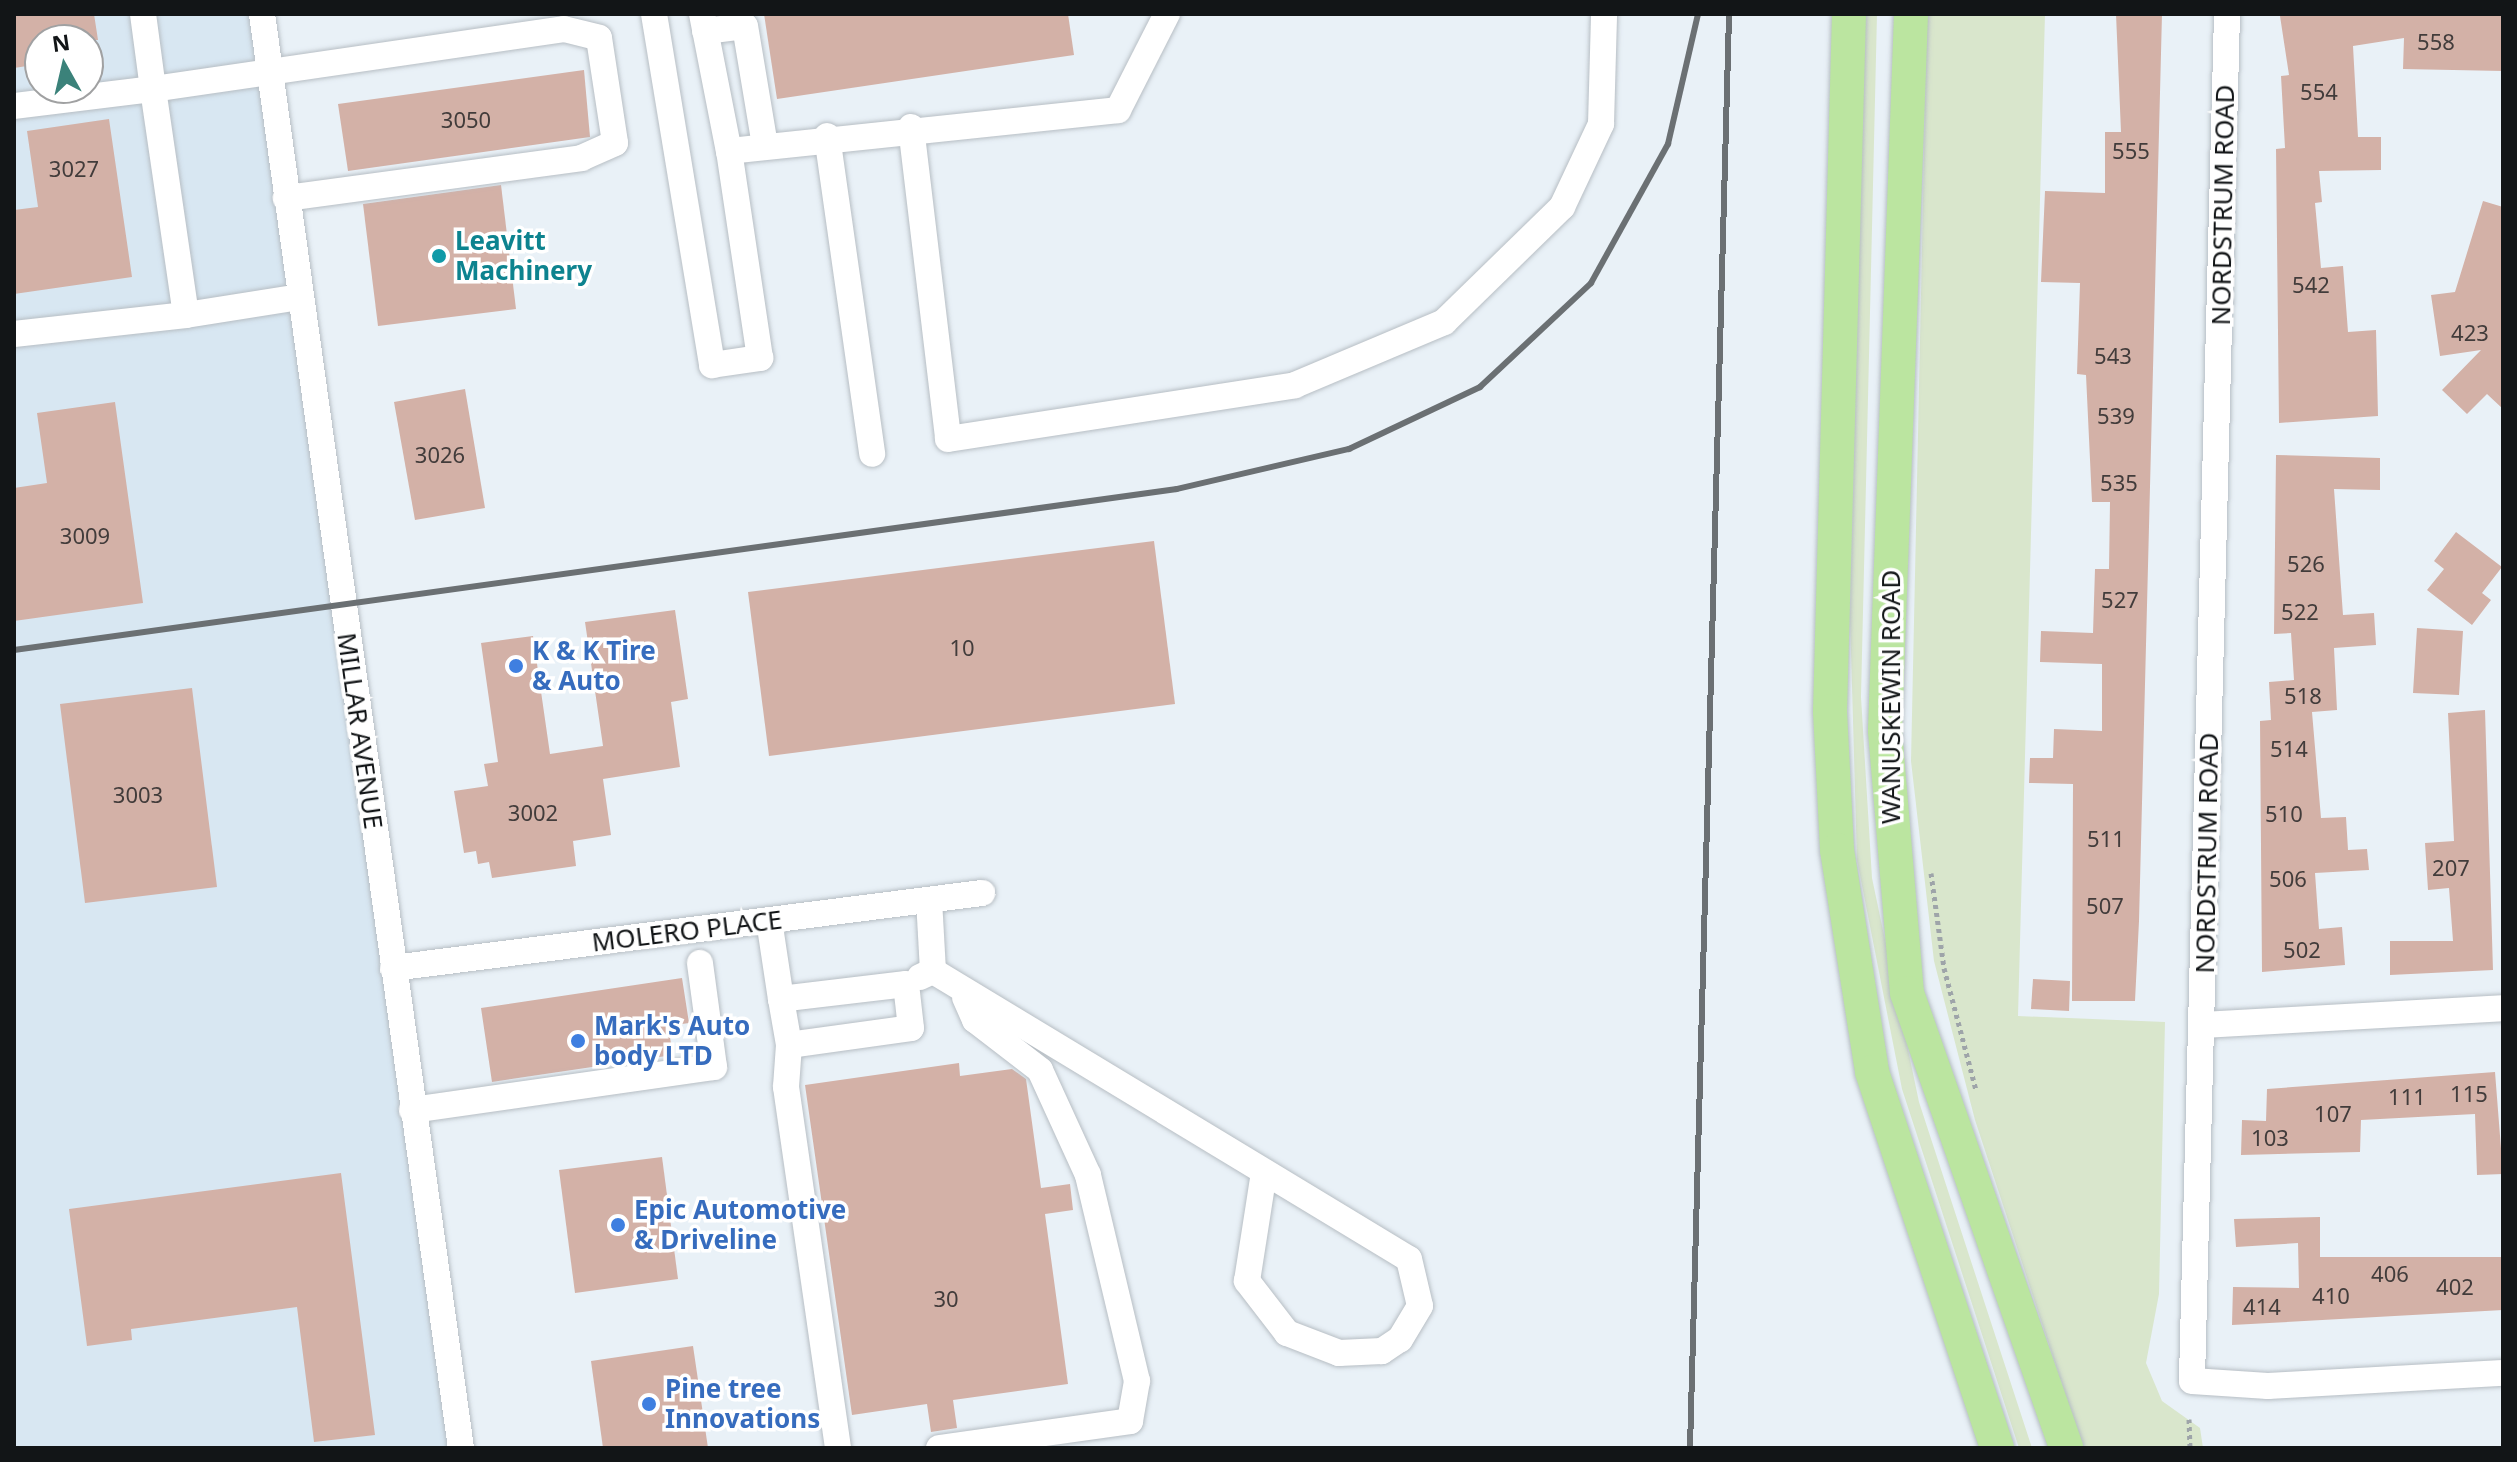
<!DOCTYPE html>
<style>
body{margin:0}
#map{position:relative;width:2517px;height:1462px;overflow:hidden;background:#e9f1f7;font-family:"Noto Sans",sans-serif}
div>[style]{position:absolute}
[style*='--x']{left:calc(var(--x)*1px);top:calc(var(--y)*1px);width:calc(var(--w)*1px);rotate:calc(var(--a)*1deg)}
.built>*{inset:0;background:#d8e7f2}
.green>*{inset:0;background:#d9e6cc}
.building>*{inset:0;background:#d3b1a7}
.path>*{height:5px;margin-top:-2.5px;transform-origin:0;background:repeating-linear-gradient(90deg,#9ea4a9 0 4px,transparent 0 8px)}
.roads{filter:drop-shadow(0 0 2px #b7bec4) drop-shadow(0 0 2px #b7bec4)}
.minor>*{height:26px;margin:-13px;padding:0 13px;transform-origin:13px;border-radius:13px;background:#fff}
.major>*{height:34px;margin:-17px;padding:0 17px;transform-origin:17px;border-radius:17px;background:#bbe5a0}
.rail>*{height:6px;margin:-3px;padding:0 3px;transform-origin:3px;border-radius:3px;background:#6b7073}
.dots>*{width:22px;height:22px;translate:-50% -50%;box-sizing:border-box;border:4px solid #fff;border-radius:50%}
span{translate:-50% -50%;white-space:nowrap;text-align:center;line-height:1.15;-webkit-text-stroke:7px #fff;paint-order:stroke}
.number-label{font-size:22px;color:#423c3b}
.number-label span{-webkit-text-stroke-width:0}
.street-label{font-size:26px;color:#121517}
.culture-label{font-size:26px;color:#0d838f;font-weight:700}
.left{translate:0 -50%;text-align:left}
.shop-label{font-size:26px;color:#366cbe;font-weight:700}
.frame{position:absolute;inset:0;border:16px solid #121517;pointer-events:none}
.north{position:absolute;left:24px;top:24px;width:80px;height:80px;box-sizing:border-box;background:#fff;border:2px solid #a0a1a2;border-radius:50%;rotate:352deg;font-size:22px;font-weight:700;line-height:32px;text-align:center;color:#121517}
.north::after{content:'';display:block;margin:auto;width:28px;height:36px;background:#3b827a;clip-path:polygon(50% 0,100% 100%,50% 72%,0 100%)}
</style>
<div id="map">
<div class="built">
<i style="clip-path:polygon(evenodd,14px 14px,262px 14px,461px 1448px,14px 1448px,14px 14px,40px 40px,88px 40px,88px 88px,40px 88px,40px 40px)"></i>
</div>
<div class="green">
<i style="clip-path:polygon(1865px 14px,1877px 14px,1861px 697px,1872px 878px,1919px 1102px,2032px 1448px,2019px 1448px,1902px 1089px,1857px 860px,1850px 617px)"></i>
<i style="clip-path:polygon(1927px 14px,2045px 14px,2018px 1016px,2165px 1022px,2159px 1294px,2146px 1363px,2162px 1401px,2200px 1428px,2203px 1448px,2083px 1448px,1975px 1120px,1934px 961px,1911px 761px)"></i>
</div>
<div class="building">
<i style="clip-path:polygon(14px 14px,94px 14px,98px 40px,40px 40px,40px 64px,14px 68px)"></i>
<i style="clip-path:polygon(764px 14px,1068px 14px,1074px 55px,777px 99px)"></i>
<i style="clip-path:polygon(2116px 14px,2162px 14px,2139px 921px,2135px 1001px,2072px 1001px,2073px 784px,2029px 783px,2030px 758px,2053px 758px,2054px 729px,2102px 731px,2102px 664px,2040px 662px,2041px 631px,2093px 633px,2095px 569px,2109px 569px,2110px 502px,2092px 502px,2086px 375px,2077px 374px,2080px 283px,2041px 282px,2045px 191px,2105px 193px,2105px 132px,2121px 132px)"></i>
<i style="clip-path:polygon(2503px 14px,2503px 71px,2403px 69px,2404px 38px,2353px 46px,2358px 137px,2381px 137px,2381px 170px,2319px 171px,2322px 202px,2315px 203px,2321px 268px,2343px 266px,2348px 332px,2376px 330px,2378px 416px,2279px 423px,2276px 149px,2285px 148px,2281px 76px,2289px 75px,2280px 16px)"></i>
<i style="clip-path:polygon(584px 70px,590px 137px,348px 171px,338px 104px)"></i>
<i style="clip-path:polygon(109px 119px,132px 277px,14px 294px,14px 210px,38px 207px,27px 131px)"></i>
<i style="clip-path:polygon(501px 185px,516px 309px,378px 326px,363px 204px)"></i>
<i style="clip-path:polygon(2483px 201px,2503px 207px,2503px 409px,2487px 394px,2467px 414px,2442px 390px,2481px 350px,2440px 356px,2431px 295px,2455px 292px)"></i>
<i style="clip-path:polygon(465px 389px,485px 508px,415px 520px,394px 402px)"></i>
<i style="clip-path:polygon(115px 402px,143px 603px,14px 621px,14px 488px,47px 483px,37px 413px)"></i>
<i style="clip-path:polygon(2276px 455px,2380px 458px,2380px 490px,2334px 489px,2343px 615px,2374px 613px,2376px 645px,2334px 648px,2337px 710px,2312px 712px,2321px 818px,2346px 817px,2348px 850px,2367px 849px,2369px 870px,2315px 873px,2319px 929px,2342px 927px,2345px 965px,2262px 972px,2260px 721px,2271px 720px,2269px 682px,2294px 680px,2291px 633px,2274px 634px)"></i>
<i style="clip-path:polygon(2456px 532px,2502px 567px,2482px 593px,2491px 600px,2472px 625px,2427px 590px,2444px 569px,2434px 561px)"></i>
<i style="clip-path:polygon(1154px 541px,1175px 704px,769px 756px,748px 592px)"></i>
<i style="clip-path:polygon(675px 610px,688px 699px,671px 702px,680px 767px,603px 779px,611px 835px,573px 841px,576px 866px,492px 878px,489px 862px,478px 864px,476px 851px,464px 853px,454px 791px,488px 786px,484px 764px,498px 762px,481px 643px,533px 636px,550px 754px,603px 746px,585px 622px)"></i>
<i style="clip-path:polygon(2417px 628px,2463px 631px,2459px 695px,2413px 693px)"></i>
<i style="clip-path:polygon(192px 688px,217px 887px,85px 903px,60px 704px)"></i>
<i style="clip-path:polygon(2485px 710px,2493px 970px,2390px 975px,2390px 941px,2453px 941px,2449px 888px,2428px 890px,2425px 843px,2454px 841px,2448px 713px)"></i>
<i style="clip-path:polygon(682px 978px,689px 1023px,668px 1026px,673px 1055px,492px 1082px,481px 1008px)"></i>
<i style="clip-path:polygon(2033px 979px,2070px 981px,2069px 1011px,2031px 1009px)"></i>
<i style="clip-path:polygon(959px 1063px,960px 1076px,1012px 1069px,1026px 1079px,1041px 1188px,1070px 1184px,1073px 1210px,1045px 1214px,1068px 1384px,953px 1400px,957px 1428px,931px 1432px,927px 1404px,852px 1415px,805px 1085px)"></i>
<i style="clip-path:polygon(2495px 1072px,2503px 1174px,2477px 1175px,2475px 1114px,2361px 1120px,2360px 1152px,2241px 1155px,2242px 1120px,2266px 1121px,2267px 1089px)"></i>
<i style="clip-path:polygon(662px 1157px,678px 1279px,575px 1293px,559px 1170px)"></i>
<i style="clip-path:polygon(341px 1173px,375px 1435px,314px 1442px,297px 1307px,131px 1329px,132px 1340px,87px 1346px,69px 1209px)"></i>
<i style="clip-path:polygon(2320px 1217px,2320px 1257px,2503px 1257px,2503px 1310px,2232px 1325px,2233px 1287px,2299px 1288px,2298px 1243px,2236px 1247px,2234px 1219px)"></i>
<i style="clip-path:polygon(693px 1346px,708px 1448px,603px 1448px,591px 1361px)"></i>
</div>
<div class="path">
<i style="--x:1931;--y:873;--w:96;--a:82.2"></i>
<i style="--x:1944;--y:968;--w:126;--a:75.3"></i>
<i style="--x:2189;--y:1419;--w:29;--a:88"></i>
</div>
<div class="roads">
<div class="minor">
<i style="--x:143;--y:14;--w:76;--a:82.4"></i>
<i style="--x:153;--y:89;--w:415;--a:-8.3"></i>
<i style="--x:564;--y:29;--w:36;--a:14"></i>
<i style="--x:599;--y:38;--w:106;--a:81.3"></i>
<i style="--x:615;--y:143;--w:36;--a:156"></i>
<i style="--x:582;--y:158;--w:299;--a:172.3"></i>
<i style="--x:262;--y:14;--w:1448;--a:82.1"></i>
<i style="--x:654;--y:14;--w:356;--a:80.6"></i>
<i style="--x:712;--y:365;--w:49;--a:-8.3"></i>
<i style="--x:760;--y:358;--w:209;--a:-98.5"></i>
<i style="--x:729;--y:151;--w:391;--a:-6"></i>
<i style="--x:1118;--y:110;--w:108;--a:-63"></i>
<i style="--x:702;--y:14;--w:140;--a:78.9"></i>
<i style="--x:2227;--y:14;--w:1367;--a:91.47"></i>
<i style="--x:2192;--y:1381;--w:76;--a:3.8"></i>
<i style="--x:2268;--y:1386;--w:235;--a:-3.2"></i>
<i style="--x:705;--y:31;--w:40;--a:-7.1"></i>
<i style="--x:745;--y:26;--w:122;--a:80.5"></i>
<i style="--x:14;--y:106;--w:140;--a:-7"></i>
<i style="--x:153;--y:89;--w:228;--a:81.7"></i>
<i style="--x:186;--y:315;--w:115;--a:-9"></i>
<i style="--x:911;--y:127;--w:314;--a:83.2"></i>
<i style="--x:948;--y:439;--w:351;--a:-8.8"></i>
<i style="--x:1295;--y:385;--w:162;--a:-22.9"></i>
<i style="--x:1444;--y:322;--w:165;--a:-44.3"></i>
<i style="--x:1562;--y:207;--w:92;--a:-64.8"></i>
<i style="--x:1601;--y:124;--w:110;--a:-88.4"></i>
<i style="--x:827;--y:136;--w:321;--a:81.9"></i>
<i style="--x:14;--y:334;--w:173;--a:-6.3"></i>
<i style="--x:769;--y:920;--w:80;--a:81.4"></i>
<i style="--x:781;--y:999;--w:47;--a:80.1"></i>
<i style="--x:789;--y:1045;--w:123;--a:-7.9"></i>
<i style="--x:911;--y:1028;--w:44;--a:-96.5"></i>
<i style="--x:906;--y:984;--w:126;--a:173.2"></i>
<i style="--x:393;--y:968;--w:594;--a:-7.26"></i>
<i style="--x:933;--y:971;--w:556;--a:31.18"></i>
<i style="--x:1409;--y:1259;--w:48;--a:76.8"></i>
<i style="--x:1420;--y:1306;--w:39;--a:121"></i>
<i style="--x:1400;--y:1339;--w:22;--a:146"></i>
<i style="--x:1382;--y:1351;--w:43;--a:177.3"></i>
<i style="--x:1339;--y:1353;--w:56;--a:-159"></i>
<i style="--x:1287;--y:1333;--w:66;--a:-127.6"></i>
<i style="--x:1247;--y:1281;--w:110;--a:-81.1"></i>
<i style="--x:920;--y:977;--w:14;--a:-25"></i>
<i style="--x:933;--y:971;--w:71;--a:-93.2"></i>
<i style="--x:2202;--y:1025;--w:301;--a:-3.2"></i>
<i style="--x:789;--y:1045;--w:42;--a:94.1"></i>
<i style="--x:786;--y:1087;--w:365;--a:81.8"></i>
<i style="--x:412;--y:1110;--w:305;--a:-8.1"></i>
<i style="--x:714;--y:1067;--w:105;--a:-97.7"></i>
<i style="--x:939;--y:1448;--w:193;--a:-8"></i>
<i style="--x:1130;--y:1421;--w:41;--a:-80.1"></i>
<i style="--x:1137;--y:1381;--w:212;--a:-103.4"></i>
<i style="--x:1088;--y:1175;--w:115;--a:-114.6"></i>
<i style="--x:1040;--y:1070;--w:82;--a:-142.4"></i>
<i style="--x:975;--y:1020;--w:24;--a:-114"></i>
</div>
<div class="major">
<i style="--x:1849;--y:14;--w:697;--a:91.56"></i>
<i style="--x:1830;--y:711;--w:139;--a:87.1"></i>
<i style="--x:1837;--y:850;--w:225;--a:81"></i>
<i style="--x:1872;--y:1072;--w:396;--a:71.6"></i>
<i style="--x:1911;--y:14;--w:717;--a:92.08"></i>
<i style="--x:1885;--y:731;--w:263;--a:85.2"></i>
<i style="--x:1907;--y:993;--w:482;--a:70.7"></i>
</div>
</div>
<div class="rail">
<i style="--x:14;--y:650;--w:1174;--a:-7.88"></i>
<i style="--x:1177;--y:489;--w:177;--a:-13.1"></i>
<i style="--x:1349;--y:449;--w:145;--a:-25.3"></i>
<i style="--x:1480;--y:387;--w:152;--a:-43.1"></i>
<i style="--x:1591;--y:283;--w:159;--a:-61"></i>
<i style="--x:1668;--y:144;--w:133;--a:-77"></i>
<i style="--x:1690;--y:1448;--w:1435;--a:-88.44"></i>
</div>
<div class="dots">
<i style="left:439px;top:256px;background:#0f9aa8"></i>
<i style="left:516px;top:666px;background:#3f7fe0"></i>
<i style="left:578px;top:1041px;background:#3f7fe0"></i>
<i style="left:618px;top:1225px;background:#3f7fe0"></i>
<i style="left:649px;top:1404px;background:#3f7fe0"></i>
</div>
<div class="number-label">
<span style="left:2436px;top:42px">558</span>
<span style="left:2319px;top:92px">554</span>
<span style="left:466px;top:120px">3050</span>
<span style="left:2131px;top:151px">555</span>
<span style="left:74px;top:169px">3027</span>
<span style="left:2311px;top:285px">542</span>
<span style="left:2470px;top:333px">423</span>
<span style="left:2113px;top:356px">543</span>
<span style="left:2116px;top:416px">539</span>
<span style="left:440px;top:455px">3026</span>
<span style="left:2119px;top:483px">535</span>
<span style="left:85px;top:536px">3009</span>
<span style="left:2306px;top:564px">526</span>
<span style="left:2120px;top:600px">527</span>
<span style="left:2300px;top:612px">522</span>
<span style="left:962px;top:648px">10</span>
<span style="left:2303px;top:696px">518</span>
<span style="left:2289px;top:749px">514</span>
<span style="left:138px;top:795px">3003</span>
<span style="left:533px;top:813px">3002</span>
<span style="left:2284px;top:814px">510</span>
<span style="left:2106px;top:839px">511</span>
<span style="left:2451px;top:868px">207</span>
<span style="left:2288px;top:879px">506</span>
<span style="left:2105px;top:906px">507</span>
<span style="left:2302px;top:950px">502</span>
<span style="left:2469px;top:1094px">115</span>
<span style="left:2407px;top:1097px">111</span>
<span style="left:2333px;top:1114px">107</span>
<span style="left:2270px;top:1138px">103</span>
<span style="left:2390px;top:1274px">406</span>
<span style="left:2455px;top:1287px">402</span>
<span style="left:2331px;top:1296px">410</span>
<span style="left:946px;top:1299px">30</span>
<span style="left:2262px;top:1307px">414</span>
</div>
<div class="street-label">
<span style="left:2223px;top:205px;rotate:-89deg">NORDSTRUM ROAD</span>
<span style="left:1891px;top:697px;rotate:-90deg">WANUSKEWIN ROAD</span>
<span style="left:360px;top:731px;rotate:82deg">MILLAR AVENUE</span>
<span style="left:2207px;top:853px;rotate:-89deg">NORDSTRUM ROAD</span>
<span style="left:687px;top:931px;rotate:-7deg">MOLERO PLACE</span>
</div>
<div class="culture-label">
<span class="left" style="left:455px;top:256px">Leavitt<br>Machinery</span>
</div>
<div class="shop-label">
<span class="left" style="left:532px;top:666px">K &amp; K Tire<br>&amp; Auto</span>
<span class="left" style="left:594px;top:1041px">Mark's Auto<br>body LTD</span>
<span class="left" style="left:634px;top:1225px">Epic Automotive<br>&amp; Driveline</span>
<span class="left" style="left:665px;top:1404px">Pine tree<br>Innovations</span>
</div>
<div class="frame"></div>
<div class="north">N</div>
</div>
